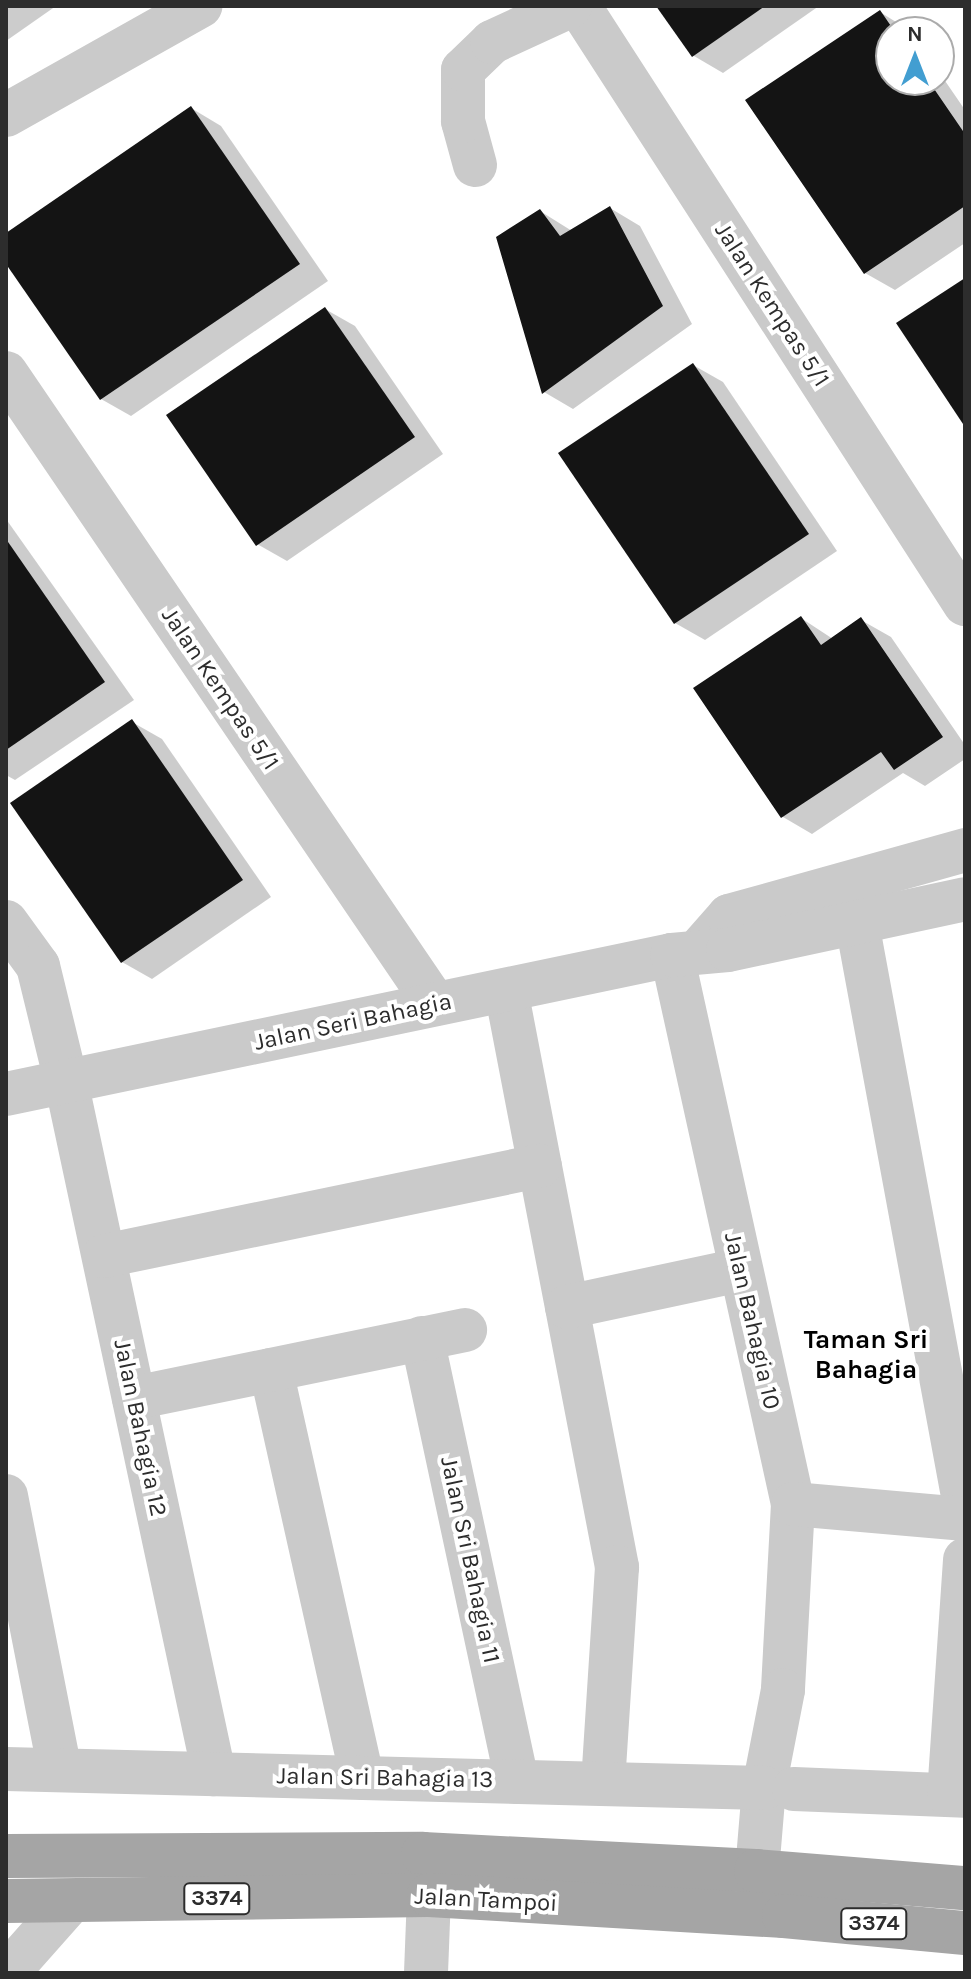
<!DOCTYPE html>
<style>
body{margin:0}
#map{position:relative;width:971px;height:1979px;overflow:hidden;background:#fff;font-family:Karla,sans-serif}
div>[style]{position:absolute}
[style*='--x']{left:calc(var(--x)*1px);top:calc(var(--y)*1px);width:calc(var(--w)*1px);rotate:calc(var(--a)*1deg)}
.shadow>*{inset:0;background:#0003}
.building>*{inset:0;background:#141414}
.minor>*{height:44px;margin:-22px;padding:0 22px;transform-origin:22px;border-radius:22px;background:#cacaca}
.major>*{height:44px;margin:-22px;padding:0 22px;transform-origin:22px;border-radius:22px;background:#a5a5a5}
span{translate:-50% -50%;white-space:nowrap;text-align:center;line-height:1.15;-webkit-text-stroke:8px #fff;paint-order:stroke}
.shield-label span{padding:2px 6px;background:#fff;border:2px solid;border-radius:6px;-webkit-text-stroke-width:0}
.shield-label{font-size:22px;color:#2d2d2d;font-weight:700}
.street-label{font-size:24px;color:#2d2d2d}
.neighbourhood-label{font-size:26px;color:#000;font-weight:700}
.frame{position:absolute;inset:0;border:8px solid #2d2d2d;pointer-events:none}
.north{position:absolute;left:875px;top:16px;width:80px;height:80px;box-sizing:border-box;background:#fff;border:2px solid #ababab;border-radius:50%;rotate:0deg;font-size:22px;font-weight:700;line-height:32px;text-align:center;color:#2d2d2d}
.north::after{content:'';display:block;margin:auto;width:28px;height:36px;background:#429ed1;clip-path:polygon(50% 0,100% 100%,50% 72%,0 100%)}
</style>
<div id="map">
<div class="shadow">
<i style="clip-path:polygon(6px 6px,56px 6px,6px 41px)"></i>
<i style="clip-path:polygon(659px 6px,819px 6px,723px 73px,694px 56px)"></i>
<i style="clip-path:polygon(880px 12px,912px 32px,891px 32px,891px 80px,939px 80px,939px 72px,965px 110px,965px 243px,895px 290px,865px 273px)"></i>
<i style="clip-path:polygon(191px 108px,221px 126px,328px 281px,131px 416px,101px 399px,6px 261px,6px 235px)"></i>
<i style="clip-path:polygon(610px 208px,640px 226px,692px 324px,573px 409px,544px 392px,540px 211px,572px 231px)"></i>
<i style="clip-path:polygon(325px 309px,355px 326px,443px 454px,287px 561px,257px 544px)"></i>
<i style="clip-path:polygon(693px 365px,723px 382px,837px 551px,705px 640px,675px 623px)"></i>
<i style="clip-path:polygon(6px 519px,134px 700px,15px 780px,6px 775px)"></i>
<i style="clip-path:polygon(801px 618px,833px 639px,861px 620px,891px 637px,965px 745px,965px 759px,925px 786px,903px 773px,812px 834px,783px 817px,696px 689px)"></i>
<i style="clip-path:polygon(132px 722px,162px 739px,271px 897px,152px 979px,122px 962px)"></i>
</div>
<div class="building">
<i style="clip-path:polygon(656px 6px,765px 6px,692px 57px)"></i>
<i style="clip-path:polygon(880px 10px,895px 32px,891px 32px,891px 80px,928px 80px,965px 134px,965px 206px,864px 274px,745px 100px)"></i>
<i style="clip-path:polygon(191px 106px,300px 264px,100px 400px,6px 264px,6px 233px)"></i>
<i style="clip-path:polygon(610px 206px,663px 306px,542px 394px,496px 237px,540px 209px,560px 236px)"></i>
<i style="clip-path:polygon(965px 278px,965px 427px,896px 323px)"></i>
<i style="clip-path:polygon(325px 307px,415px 437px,256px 546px,166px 415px)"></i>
<i style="clip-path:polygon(693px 363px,809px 534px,674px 624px,558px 453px)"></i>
<i style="clip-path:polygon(6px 539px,105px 682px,6px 750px)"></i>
<i style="clip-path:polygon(801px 616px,821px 645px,861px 617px,943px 737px,894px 770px,881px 752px,781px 818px,693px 688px)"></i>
<i style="clip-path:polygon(132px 719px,243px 880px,121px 963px,10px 803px)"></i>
</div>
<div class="minor">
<i style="--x:579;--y:6;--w:712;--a:57.16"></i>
<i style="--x:6;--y:115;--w:223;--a:-29.3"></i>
<i style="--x:475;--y:165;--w:46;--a:-105.3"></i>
<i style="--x:463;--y:121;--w:51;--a:-90"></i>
<i style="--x:463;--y:70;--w:40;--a:-44"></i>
<i style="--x:492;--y:42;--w:86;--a:-24.8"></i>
<i style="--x:6;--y:373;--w:763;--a:55.79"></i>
<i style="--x:6;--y:922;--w:54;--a:54"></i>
<i style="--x:38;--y:966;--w:118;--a:76.3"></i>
<i style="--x:66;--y:1081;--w:709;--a:77.94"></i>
<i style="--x:857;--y:923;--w:594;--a:79.52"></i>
<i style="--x:700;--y:949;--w:44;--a:-48.7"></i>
<i style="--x:729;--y:916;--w:245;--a:-15.6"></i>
<i style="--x:672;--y:955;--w:562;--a:77.57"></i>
<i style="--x:793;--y:1504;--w:186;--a:93.1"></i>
<i style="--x:783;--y:1690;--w:100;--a:101"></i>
<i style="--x:764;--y:1788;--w:120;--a:94.8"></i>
<i style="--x:506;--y:990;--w:588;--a:79.11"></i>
<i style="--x:617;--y:1567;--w:217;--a:93.7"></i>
<i style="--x:6;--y:1094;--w:680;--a:-11.79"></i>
<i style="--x:672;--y:955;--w:56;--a:-5.1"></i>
<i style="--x:728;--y:950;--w:242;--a:-12.1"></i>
<i style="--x:104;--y:1256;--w:445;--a:-11.7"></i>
<i style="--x:567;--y:1307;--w:177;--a:-12.1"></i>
<i style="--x:422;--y:1338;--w:454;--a:77.9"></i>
<i style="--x:271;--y:1370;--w:418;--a:77.4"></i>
<i style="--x:134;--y:1398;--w:338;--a:-11.6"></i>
<i style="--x:6;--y:1496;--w:279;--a:78.9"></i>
<i style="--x:793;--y:1504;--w:173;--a:5"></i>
<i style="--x:6;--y:1769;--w:758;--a:1.44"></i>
<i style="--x:794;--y:1789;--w:171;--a:2.3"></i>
<i style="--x:949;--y:1795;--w:236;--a:-86.1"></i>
<i style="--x:10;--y:1970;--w:92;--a:-48.5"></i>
<i style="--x:426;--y:1973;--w:78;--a:-87.8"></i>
</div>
<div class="major">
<i style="--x:6;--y:1856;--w:417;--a:-0.3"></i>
<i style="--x:423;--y:1854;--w:333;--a:2.9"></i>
<i style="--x:756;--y:1871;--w:210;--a:4.7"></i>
<i style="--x:6;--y:1901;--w:423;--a:-0.8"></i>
<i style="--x:429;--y:1895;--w:356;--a:3.4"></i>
<i style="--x:784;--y:1916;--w:182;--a:5.4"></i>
</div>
<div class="shield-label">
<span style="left:217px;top:1899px">3374</span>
<span style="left:874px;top:1924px">3374</span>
</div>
<div class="street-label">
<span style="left:772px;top:305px;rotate:57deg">Jalan Kempas 5/1</span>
<span style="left:220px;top:689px;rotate:56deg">Jalan Kempas 5/1</span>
<span style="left:353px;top:1022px;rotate:-12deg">Jalan Seri Bahagia</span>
<span style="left:752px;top:1321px;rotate:77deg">Jalan Bahagia 10</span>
<span style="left:140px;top:1428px;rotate:78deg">Jalan Bahagia 12</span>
<span style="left:470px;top:1560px;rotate:78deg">Jalan Sri Bahagia 11</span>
<span style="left:385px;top:1778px;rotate:1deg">Jalan Sri Bahagia 13</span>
<span style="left:486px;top:1900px;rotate:3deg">Jalan Tampoi</span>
</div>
<div class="neighbourhood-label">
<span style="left:866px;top:1355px">Taman Sri<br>Bahagia</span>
</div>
<div class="frame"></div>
<div class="north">N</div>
</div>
